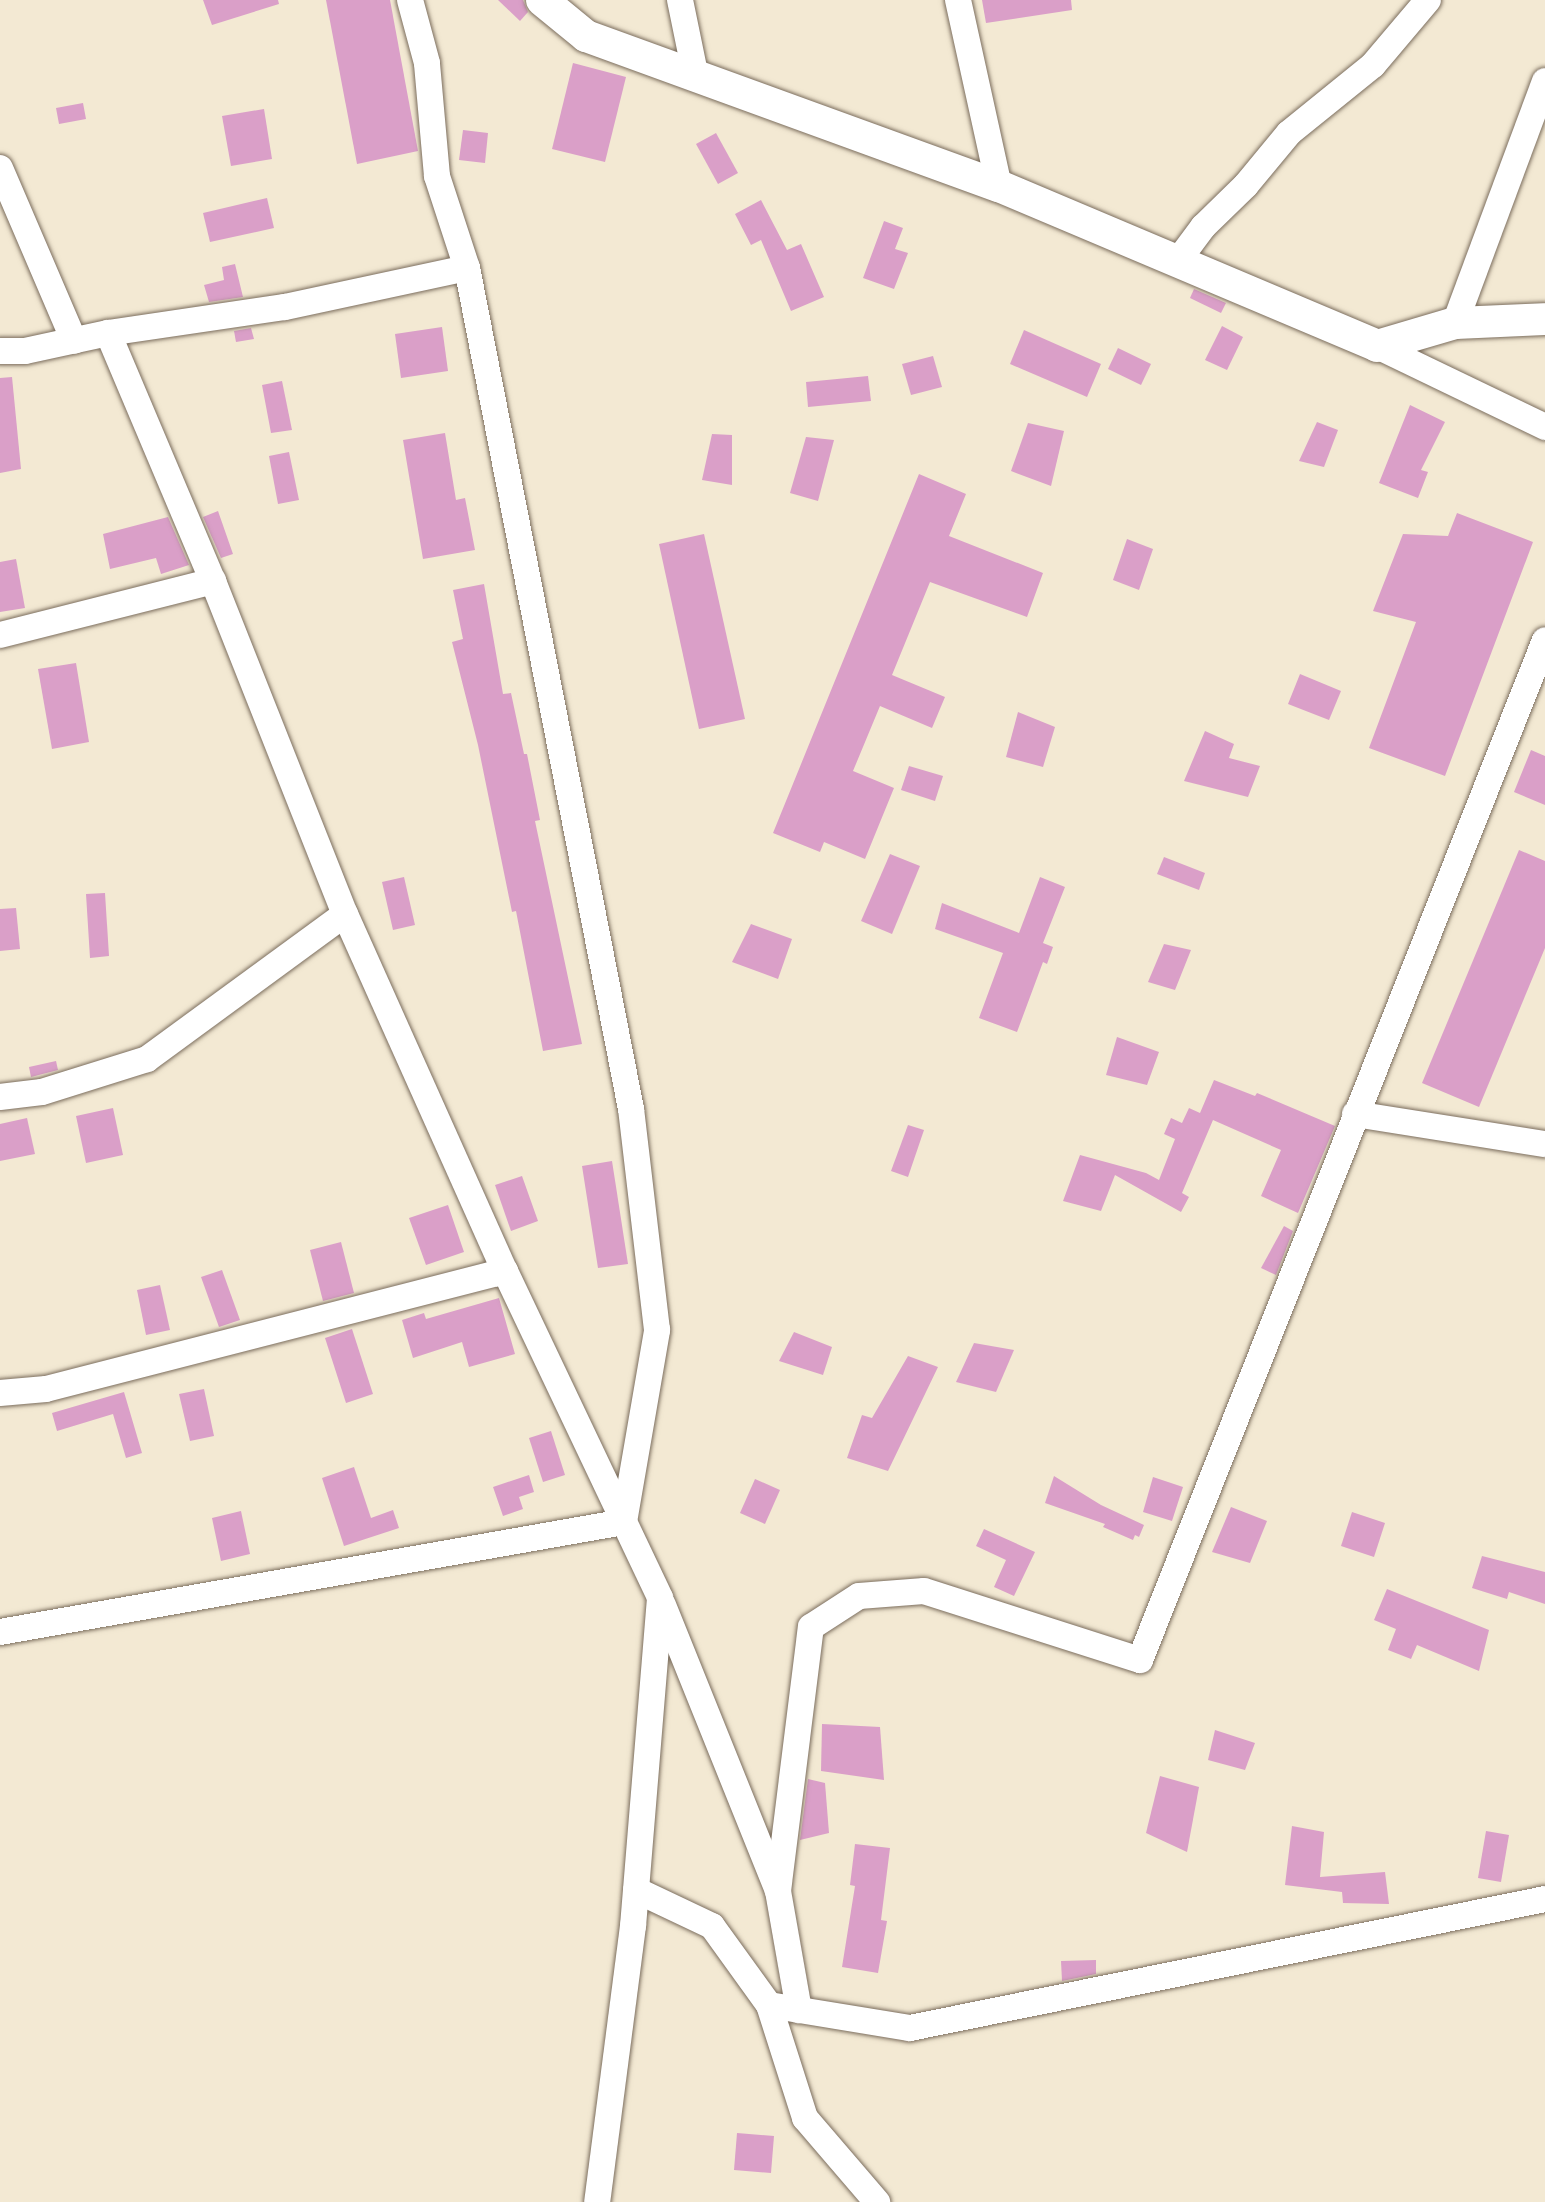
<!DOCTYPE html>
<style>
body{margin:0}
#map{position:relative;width:1545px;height:2202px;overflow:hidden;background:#f3e9d3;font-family:Caveat,sans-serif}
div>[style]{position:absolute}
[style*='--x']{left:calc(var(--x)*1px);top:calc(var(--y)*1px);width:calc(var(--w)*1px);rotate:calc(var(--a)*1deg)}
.building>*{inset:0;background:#da9fc8}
.roads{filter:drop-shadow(0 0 2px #7b6d5d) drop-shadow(0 0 2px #7b6d5d)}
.minor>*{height:26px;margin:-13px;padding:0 13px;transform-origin:13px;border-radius:13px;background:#fff}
.tertiary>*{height:32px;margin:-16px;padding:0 16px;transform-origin:16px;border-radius:16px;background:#fff}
span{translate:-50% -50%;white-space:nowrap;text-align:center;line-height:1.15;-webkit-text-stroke:6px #f7f3e8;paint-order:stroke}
</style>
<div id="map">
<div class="building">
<i style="clip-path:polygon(203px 0,278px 0,279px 4px,212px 25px)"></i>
<i style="clip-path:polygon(326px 0,390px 0,418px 151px,357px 164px)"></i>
<i style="clip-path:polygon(498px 0,523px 0,528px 12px,520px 21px)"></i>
<i style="clip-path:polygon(982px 0,1071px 0,1072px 10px,986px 23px)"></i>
<i style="clip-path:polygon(573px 63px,626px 77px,605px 162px,552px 149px)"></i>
<i style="clip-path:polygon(83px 103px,86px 119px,59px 124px,56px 108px)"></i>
<i style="clip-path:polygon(264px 109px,272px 159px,231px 166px,222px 116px)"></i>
<i style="clip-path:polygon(463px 130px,488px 133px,485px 163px,459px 160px)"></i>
<i style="clip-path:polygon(716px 133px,738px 173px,718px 184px,696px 144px)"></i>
<i style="clip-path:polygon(267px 198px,274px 228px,210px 242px,203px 213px)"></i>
<i style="clip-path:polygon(761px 200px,787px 250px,801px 244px,824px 297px,791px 311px,761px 240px,751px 245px,735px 214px)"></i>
<i style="clip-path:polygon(884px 221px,903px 228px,895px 249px,908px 253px,894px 289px,863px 278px)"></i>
<i style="clip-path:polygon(235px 264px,243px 297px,209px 302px,204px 285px,224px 280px,222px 267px)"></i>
<i style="clip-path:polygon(1194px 289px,1226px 303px,1221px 313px,1190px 298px)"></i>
<i style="clip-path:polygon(1222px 326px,1243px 337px,1227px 370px,1205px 360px)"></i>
<i style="clip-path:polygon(442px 327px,448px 371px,401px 378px,395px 334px)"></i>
<i style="clip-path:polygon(251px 328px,254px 339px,236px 342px,234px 331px)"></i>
<i style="clip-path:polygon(1024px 330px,1101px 364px,1087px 397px,1010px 364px)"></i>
<i style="clip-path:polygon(1118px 348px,1151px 364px,1141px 385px,1108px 369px)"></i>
<i style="clip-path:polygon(933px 356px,942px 387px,911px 395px,902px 364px)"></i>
<i style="clip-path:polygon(868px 376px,871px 401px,808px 407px,806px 382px)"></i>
<i style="clip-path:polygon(12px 377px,21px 469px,0 473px,0 378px)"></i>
<i style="clip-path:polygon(282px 381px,292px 430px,271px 433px,262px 385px)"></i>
<i style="clip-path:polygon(1410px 405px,1445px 422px,1421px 470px,1428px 472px,1418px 498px,1379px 483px)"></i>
<i style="clip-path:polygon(1317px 422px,1338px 430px,1324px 467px,1299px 461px)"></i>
<i style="clip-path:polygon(1028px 423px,1064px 431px,1051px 486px,1011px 471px)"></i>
<i style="clip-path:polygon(445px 433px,456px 500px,465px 498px,475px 550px,423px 559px,403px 440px)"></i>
<i style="clip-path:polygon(712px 434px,732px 435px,732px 485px,702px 480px)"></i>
<i style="clip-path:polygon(806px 437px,834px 440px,818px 501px,790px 493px)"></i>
<i style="clip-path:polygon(289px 452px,299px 500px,278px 504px,269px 456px)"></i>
<i style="clip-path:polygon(919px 474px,966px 494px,949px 536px,1043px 573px,1027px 617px,930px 582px,892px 675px,945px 697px,932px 728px,880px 706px,853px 771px,894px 788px,865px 859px,824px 842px,820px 852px,773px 833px)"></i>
<i style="clip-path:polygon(218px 511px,233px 554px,221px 558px,203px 517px)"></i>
<i style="clip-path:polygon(1457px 513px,1533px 542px,1445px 776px,1369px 748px,1416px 622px,1373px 611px,1403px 534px,1448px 536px)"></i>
<i style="clip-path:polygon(168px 517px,189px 565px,161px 574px,156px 558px,110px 569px,103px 534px)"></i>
<i style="clip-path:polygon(704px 534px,745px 719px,699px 729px,659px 544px)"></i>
<i style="clip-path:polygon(1127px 539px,1153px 549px,1139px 590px,1113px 580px)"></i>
<i style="clip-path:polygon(16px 559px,25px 608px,0 612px,0 562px)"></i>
<i style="clip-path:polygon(484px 584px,503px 694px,511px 693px,524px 754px,527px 754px,540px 820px,535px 821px,582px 1044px,543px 1051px,516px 911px,512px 912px,478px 745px,452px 642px,463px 639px,453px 590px)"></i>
<i style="clip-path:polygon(76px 663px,89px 742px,52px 749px,38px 669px)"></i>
<i style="clip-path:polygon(1300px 674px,1341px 691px,1329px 720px,1288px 704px)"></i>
<i style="clip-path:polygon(1018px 712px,1055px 727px,1043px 767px,1006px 757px)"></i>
<i style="clip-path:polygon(1205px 731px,1234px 744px,1229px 758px,1260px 766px,1248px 797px,1184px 781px)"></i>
<i style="clip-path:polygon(1531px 750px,1545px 756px,1545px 805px,1514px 792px)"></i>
<i style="clip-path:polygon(909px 766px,943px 776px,935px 801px,901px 790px)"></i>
<i style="clip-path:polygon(1519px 850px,1545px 861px,1545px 948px,1479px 1107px,1422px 1083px)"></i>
<i style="clip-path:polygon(890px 854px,920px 866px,892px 934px,861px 921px)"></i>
<i style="clip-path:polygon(1164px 857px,1205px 873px,1199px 890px,1157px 874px)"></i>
<i style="clip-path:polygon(404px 877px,415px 925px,393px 930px,382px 882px)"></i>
<i style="clip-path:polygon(1040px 877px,1065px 887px,1043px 943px,1053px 947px,1047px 964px,1043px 962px,1017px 1032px,979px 1018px,1003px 953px,935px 929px,942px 903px,1019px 933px)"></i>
<i style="clip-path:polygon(105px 893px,109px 956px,90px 958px,86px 894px)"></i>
<i style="clip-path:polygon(16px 908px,20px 949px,0 951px,0 909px)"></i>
<i style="clip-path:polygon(751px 924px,792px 939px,778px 979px,732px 962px)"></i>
<i style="clip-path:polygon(1164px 944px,1191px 950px,1175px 990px,1148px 982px)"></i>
<i style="clip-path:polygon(1117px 1037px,1159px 1052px,1147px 1085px,1106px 1075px)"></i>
<i style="clip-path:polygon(56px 1061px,58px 1070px,31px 1077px,29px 1067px)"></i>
<i style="clip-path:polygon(1214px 1080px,1255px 1096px,1257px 1093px,1335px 1126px,1298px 1213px,1261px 1196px,1281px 1150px,1213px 1120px,1182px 1193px,1189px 1197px,1181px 1212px,1115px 1175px,1101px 1211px,1063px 1201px,1080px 1155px,1146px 1173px,1159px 1180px,1175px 1139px,1164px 1134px,1171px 1118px,1182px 1123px,1189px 1108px,1200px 1113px)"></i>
<i style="clip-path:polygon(113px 1108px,123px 1155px,86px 1163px,76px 1116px)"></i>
<i style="clip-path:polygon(27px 1118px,35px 1154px,0 1161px,0 1124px)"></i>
<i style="clip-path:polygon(908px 1125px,924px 1130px,908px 1177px,891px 1171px)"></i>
<i style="clip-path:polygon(612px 1161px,628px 1264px,598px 1268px,582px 1166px)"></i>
<i style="clip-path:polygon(522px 1176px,538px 1221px,511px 1231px,495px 1185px)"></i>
<i style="clip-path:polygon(448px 1205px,464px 1252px,426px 1265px,409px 1218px)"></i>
<i style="clip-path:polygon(1284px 1226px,1293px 1231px,1276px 1275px,1261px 1268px)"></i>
<i style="clip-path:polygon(341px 1242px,354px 1293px,323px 1301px,310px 1250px)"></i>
<i style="clip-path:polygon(222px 1270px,240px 1320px,219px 1327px,201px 1277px)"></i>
<i style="clip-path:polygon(160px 1285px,170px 1330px,146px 1335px,137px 1290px)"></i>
<i style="clip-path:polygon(499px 1298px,515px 1354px,469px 1367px,462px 1342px,413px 1358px,402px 1320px,424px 1313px,426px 1319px)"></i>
<i style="clip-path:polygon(352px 1329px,373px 1394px,346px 1403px,325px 1338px)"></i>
<i style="clip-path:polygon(794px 1332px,832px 1347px,823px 1375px,779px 1361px)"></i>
<i style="clip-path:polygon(974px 1343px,1014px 1350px,996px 1392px,956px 1382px)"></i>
<i style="clip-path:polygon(908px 1356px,938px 1367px,888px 1471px,847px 1458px,862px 1415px,872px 1418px)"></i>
<i style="clip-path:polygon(204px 1389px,214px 1436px,190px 1441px,179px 1394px)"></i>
<i style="clip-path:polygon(124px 1392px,142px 1453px,126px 1458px,113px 1414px,57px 1431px,52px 1413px)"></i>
<i style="clip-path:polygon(551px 1431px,565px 1475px,543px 1482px,529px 1438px)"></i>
<i style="clip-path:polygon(354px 1467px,371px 1518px,393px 1510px,399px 1528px,344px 1546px,322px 1478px)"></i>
<i style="clip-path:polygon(529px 1475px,534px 1492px,519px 1497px,523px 1509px,503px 1516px,493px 1487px)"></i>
<i style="clip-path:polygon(1054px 1476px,1101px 1505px,1144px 1525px,1139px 1537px,1135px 1535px,1133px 1540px,1103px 1527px,1105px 1524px,1045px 1503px)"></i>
<i style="clip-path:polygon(1153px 1477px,1183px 1487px,1172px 1521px,1143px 1512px)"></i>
<i style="clip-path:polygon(755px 1479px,780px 1490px,765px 1524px,740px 1513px)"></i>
<i style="clip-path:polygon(1231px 1507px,1267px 1521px,1250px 1563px,1212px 1552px)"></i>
<i style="clip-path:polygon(241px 1511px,250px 1554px,221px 1561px,212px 1518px)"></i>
<i style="clip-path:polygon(1352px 1512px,1385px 1523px,1374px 1557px,1341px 1546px)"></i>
<i style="clip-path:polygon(984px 1529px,1035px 1552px,1014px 1596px,994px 1587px,1006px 1560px,976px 1546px)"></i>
<i style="clip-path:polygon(1482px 1556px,1545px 1572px,1545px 1604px,1509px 1592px,1507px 1599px,1472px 1588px)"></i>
<i style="clip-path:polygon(1387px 1589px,1489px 1630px,1479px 1671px,1417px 1645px,1411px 1659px,1388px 1650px,1396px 1629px,1374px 1620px)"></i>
<i style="clip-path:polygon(822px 1724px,880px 1727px,884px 1780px,821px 1771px)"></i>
<i style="clip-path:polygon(1215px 1730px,1255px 1743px,1245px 1770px,1208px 1760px)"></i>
<i style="clip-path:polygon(1160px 1776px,1199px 1787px,1187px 1852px,1146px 1833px)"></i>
<i style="clip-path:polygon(808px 1779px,825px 1783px,829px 1833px,800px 1840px)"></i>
<i style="clip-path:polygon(1292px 1826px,1324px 1832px,1320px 1877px,1385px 1872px,1389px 1904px,1343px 1903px,1342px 1892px,1285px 1885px)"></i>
<i style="clip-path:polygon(1486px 1831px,1509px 1835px,1501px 1882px,1478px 1878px)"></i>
<i style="clip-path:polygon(855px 1844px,890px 1848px,881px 1920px,887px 1921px,878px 1973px,842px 1967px,855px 1886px,850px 1885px)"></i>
<i style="clip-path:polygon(1096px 1960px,1096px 1974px,1062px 1981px,1061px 1961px)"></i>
<i style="clip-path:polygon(737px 2133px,774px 2136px,771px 2173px,734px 2170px)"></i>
</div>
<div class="roads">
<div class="minor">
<i style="--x:680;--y:0;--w:80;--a:78.4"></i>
<i style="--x:958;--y:0;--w:190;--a:77.6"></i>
<i style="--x:0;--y:168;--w:188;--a:66.8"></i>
<i style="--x:1177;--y:262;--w:44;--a:-53.4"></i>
<i style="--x:1203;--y:227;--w:60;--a:-44.3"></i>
<i style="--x:1246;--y:185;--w:67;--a:-50.4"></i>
<i style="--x:1289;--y:133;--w:108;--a:-39"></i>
<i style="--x:1373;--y:65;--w:85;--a:-49.8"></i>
<i style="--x:1455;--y:323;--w:258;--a:-69.6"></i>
<i style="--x:108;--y:333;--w:269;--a:67.1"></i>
<i style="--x:213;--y:581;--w:358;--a:68.4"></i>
<i style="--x:345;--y:914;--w:391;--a:65.9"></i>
<i style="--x:505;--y:1271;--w:362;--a:64.6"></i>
<i style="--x:660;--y:1598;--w:329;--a:94.7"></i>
<i style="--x:633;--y:1926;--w:278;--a:97.4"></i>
<i style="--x:1377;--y:346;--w:187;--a:25.7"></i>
<i style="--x:0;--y:351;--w:25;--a:0"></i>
<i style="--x:25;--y:351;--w:85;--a:-12.2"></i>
<i style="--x:108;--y:333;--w:179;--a:-8.4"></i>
<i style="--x:285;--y:307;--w:186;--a:-12.1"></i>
<i style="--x:0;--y:635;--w:220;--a:-14.2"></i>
<i style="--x:0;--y:1097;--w:42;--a:-6.8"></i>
<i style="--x:42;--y:1092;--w:110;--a:-17.4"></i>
<i style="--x:147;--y:1059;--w:245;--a:-36.2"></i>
<i style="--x:1355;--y:1114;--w:192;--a:9"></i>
<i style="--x:0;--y:1393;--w:46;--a:-5"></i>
<i style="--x:46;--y:1389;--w:474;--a:-14.4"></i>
<i style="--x:663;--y:1605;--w:308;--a:68.1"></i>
<i style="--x:778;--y:1891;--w:121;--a:80"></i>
<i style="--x:0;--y:1632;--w:634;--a:-10"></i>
<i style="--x:624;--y:1522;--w:195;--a:-80.2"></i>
<i style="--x:657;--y:1330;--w:223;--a:-96.7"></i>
<i style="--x:631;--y:1109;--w:857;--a:-101.03"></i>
<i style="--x:467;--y:268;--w:97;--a:-108.1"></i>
<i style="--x:437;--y:176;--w:113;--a:-95.1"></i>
<i style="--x:427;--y:63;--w:65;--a:-105.1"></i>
<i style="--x:636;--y:1890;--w:84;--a:25.3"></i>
<i style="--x:712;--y:1926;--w:97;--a:54.2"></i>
<i style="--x:769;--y:2005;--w:119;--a:72.3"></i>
<i style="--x:805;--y:2118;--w:111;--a:49.4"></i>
<i style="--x:778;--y:1891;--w:266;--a:-82.9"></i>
<i style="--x:811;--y:1627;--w:57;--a:-32.9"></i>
<i style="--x:859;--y:1596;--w:65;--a:-4.4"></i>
<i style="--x:924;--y:1591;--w:227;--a:17.7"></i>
<i style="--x:1140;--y:1660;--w:1097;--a:-68.34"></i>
<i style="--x:769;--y:2005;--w:143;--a:9.3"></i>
<i style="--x:910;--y:2028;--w:648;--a:-11.48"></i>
</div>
<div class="tertiary">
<i style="--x:542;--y:0;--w:57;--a:39.3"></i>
<i style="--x:586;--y:36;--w:439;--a:20"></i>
<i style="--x:999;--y:186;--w:410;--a:22.9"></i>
<i style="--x:1377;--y:346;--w:81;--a:-16.4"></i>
<i style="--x:1455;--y:323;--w:90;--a:-2.5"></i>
</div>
</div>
</div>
